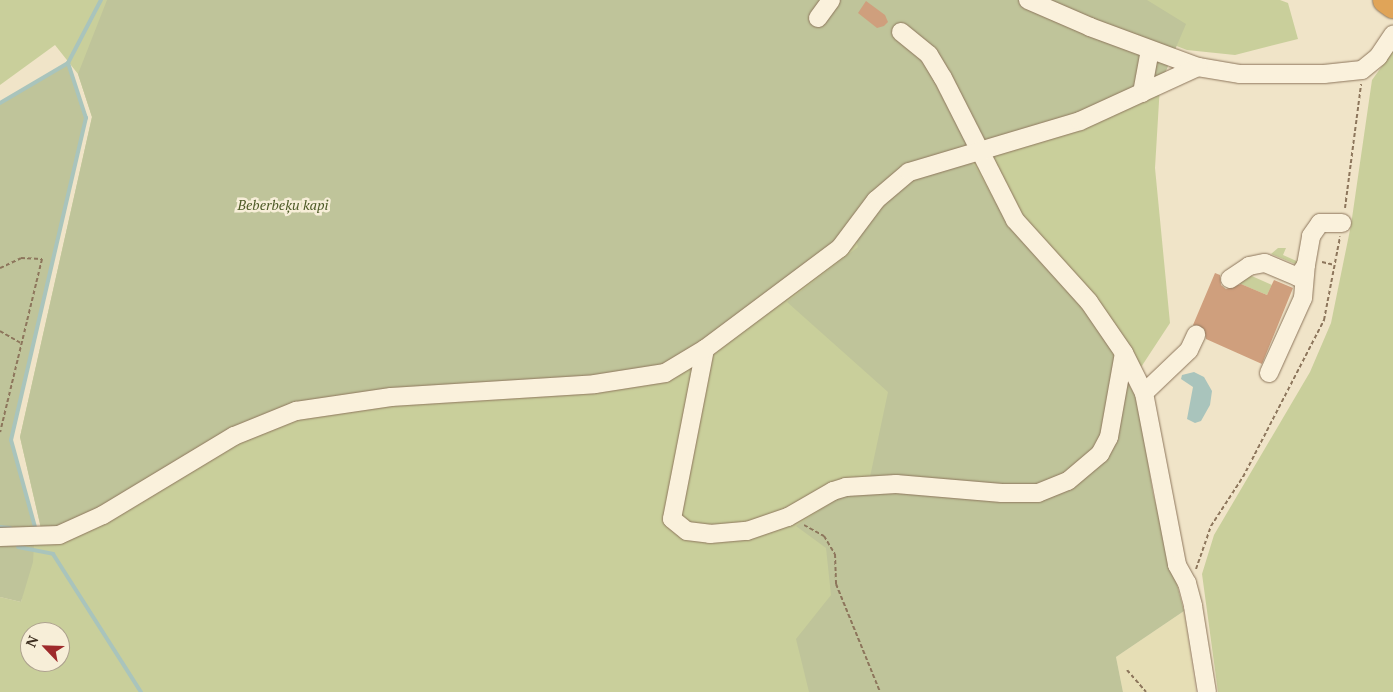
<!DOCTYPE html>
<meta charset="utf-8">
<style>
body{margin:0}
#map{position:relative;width:1393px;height:692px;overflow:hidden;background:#f0e4c8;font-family:"PT Serif",serif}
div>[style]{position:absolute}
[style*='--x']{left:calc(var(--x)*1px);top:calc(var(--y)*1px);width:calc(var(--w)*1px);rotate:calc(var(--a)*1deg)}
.farmland>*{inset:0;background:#e6deb5}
.green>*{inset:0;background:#c9cf9b}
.cemetery>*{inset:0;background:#bfc49a}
.water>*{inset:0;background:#a9c4bc}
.stream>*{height:4px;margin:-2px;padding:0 2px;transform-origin:2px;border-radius:2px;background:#a9c4bc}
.building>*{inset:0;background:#cf9f7d}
.path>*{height:2px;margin-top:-1px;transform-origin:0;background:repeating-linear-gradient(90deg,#8d765c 0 4px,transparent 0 6.5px)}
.roads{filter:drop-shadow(0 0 1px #8d765c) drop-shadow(0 0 1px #8d765c)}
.minor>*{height:18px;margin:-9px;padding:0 9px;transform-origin:9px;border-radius:9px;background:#faf1dc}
.highway>*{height:26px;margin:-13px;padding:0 13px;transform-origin:13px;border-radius:13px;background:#e0a458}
span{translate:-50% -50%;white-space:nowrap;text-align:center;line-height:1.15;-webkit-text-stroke:5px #f7eed8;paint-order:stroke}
.park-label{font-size:14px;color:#4d5a26;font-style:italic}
.north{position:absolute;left:20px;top:622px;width:50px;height:50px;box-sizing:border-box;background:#f7eed8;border:1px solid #ada18e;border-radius:50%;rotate:294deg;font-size:14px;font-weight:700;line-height:20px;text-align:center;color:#3d2e20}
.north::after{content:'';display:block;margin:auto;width:18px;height:22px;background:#9e2a2b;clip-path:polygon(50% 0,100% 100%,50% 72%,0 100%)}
</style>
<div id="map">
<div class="farmland">
<i style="clip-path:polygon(1184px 611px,1196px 692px,1123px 692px,1116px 657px)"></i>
</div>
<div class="green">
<i style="clip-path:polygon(evenodd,0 0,1280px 0,1288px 3px,1298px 39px,1235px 55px,1187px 50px,1166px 42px,1160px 85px,1155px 168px,1170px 323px,1126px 390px,1109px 654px,1114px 692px,0 692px,0 597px,21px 602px,34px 538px,43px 537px,20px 437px,92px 117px,78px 74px,55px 45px,0 85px,0 0,30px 632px,60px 632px,60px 662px,30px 662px,30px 632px)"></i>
<i style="clip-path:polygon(1393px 51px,1393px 692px,1218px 692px,1202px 574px,1214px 535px,1310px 372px,1331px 323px,1351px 225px,1372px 80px)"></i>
<i style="clip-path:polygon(1278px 248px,1286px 248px,1283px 255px,1301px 263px,1300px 266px,1271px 254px)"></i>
<i style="clip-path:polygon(1245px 273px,1272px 285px,1267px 295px,1236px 282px)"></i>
</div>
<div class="cemetery">
<i style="clip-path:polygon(107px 0,1147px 0,1186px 24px,1160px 85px,909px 172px,840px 248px,665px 373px,296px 411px,43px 537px,20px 437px,92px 117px,78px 74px)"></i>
<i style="clip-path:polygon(68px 63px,86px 118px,11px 440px,35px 527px,33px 562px,21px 602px,0 597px,0 103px)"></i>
<i style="clip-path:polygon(966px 160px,975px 166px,1010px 228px,1091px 314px,1138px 401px,1153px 493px,1184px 611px,1116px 657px,1123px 692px,809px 692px,796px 639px,831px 595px,826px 548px,796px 526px,870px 477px,888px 392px,787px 302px,858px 247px,856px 239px,892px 194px,914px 179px)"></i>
</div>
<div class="water">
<i style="clip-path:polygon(1194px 372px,1204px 377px,1212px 391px,1210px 405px,1201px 421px,1195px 423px,1187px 419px,1193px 387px,1181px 379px,1182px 375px)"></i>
</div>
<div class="stream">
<i style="--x:0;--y:103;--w:79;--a:-30.5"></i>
<i style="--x:68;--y:63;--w:71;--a:-62.4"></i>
<i style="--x:0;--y:527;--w:10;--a:6"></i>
<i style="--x:35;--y:527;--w:90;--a:-105.4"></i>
<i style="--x:11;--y:440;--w:331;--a:-76.9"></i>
<i style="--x:86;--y:118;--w:58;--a:-108.1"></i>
<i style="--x:18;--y:547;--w:36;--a:11"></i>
<i style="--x:53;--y:554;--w:164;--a:57.5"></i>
</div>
<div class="building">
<i style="clip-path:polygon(866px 1px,885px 15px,888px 22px,884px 26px,877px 28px,858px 13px)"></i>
<i style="clip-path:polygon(1215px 273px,1220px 275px,1221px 285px,1226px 289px,1241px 284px,1267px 295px,1274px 280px,1293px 288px,1262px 364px,1206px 339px,1204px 329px,1193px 325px)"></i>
</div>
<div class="path">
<i style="--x:1345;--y:208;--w:125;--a:-82.6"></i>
<i style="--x:1322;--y:262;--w:13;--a:13"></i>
<i style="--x:0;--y:268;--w:23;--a:-25"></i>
<i style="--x:21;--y:258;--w:21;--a:3"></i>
<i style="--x:42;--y:259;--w:178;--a:103.6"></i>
<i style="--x:0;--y:331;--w:24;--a:30"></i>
<i style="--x:804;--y:525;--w:23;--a:29"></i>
<i style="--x:824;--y:536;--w:21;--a:59"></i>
<i style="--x:835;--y:554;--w:30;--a:88"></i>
<i style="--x:836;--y:584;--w:117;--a:67.8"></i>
<i style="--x:1196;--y:569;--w:46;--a:-70.8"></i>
<i style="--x:1211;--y:526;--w:59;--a:-56.9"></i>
<i style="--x:1243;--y:477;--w:177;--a:-62.7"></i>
<i style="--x:1324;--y:320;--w:85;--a:-79.1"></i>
<i style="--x:1127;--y:670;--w:29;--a:49"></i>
</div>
<div class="roads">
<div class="minor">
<i style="--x:1028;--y:0;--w:68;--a:23.5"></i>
<i style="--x:1090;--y:27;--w:115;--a:20.3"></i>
<i style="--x:1198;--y:67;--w:43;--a:9.5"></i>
<i style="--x:1240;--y:74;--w:84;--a:0"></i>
<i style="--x:1324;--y:74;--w:38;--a:-6"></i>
<i style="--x:1362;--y:70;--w:21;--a:-39"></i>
<i style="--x:1378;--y:57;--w:27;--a:-56"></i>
<i style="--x:818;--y:18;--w:22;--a:-54"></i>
<i style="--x:901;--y:32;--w:36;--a:39"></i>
<i style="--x:929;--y:55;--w:27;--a:59"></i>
<i style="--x:943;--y:78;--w:159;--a:63.1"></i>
<i style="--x:1015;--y:220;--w:110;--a:47.9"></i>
<i style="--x:1089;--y:302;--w:62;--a:55.5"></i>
<i style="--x:1124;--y:353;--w:45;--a:63.4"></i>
<i style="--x:1144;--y:393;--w:175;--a:79.1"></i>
<i style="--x:1177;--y:565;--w:21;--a:61"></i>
<i style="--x:1187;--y:583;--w:24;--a:75"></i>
<i style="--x:1193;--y:606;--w:87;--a:80.8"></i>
<i style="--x:1142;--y:93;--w:44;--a:-79.5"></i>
<i style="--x:1230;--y:279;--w:23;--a:-34"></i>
<i style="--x:1249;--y:266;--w:16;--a:-11"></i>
<i style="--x:1265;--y:263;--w:36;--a:23"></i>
<i style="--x:1298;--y:277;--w:14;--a:-56"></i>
<i style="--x:1306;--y:265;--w:29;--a:-80"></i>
<i style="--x:1311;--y:236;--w:16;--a:-55"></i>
<i style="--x:1320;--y:223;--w:22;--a:0"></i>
<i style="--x:705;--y:349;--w:173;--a:101"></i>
<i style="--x:672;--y:519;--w:19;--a:39"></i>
<i style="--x:687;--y:531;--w:23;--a:7"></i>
<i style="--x:710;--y:534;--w:37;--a:-5"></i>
<i style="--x:747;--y:531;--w:43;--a:-18.9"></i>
<i style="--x:788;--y:517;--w:52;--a:-30"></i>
<i style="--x:833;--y:491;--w:14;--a:-17"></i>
<i style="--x:846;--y:487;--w:50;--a:-3.4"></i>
<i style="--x:896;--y:484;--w:106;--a:4.9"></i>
<i style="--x:1002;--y:493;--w:36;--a:0"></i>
<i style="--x:1038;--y:493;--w:32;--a:-22"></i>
<i style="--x:1068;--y:481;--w:42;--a:-40.2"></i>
<i style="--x:1100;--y:454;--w:19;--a:-62"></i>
<i style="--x:1109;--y:437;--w:85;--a:-79.9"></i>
<i style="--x:1269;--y:373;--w:82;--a:-65.6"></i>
<i style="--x:1303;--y:298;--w:33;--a:-85"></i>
<i style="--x:1144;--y:393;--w:62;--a:-43.7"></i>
<i style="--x:1189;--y:350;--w:17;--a:-65"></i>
<i style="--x:0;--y:537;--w:59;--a:-1.9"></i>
<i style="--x:59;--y:535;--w:48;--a:-24.4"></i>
<i style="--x:103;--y:515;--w:153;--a:-31.1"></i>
<i style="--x:234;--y:436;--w:67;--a:-22"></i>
<i style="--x:296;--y:411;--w:96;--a:-8.4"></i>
<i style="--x:391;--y:397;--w:204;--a:-3.6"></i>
<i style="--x:595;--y:384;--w:71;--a:-8.9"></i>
<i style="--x:665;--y:373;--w:47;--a:-31"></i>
<i style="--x:705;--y:349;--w:169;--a:-36.8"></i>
<i style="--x:840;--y:248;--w:60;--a:-53.1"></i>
<i style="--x:876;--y:200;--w:43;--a:-40.3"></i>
<i style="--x:909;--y:172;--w:178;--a:-16.6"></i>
<i style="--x:1080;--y:121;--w:130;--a:-24.6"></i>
</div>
<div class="highway">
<i style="--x:1386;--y:0;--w:9;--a:36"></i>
</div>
</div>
<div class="park-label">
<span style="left:283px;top:205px">Beberbeķu kapi</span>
</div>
<div class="north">N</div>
</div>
